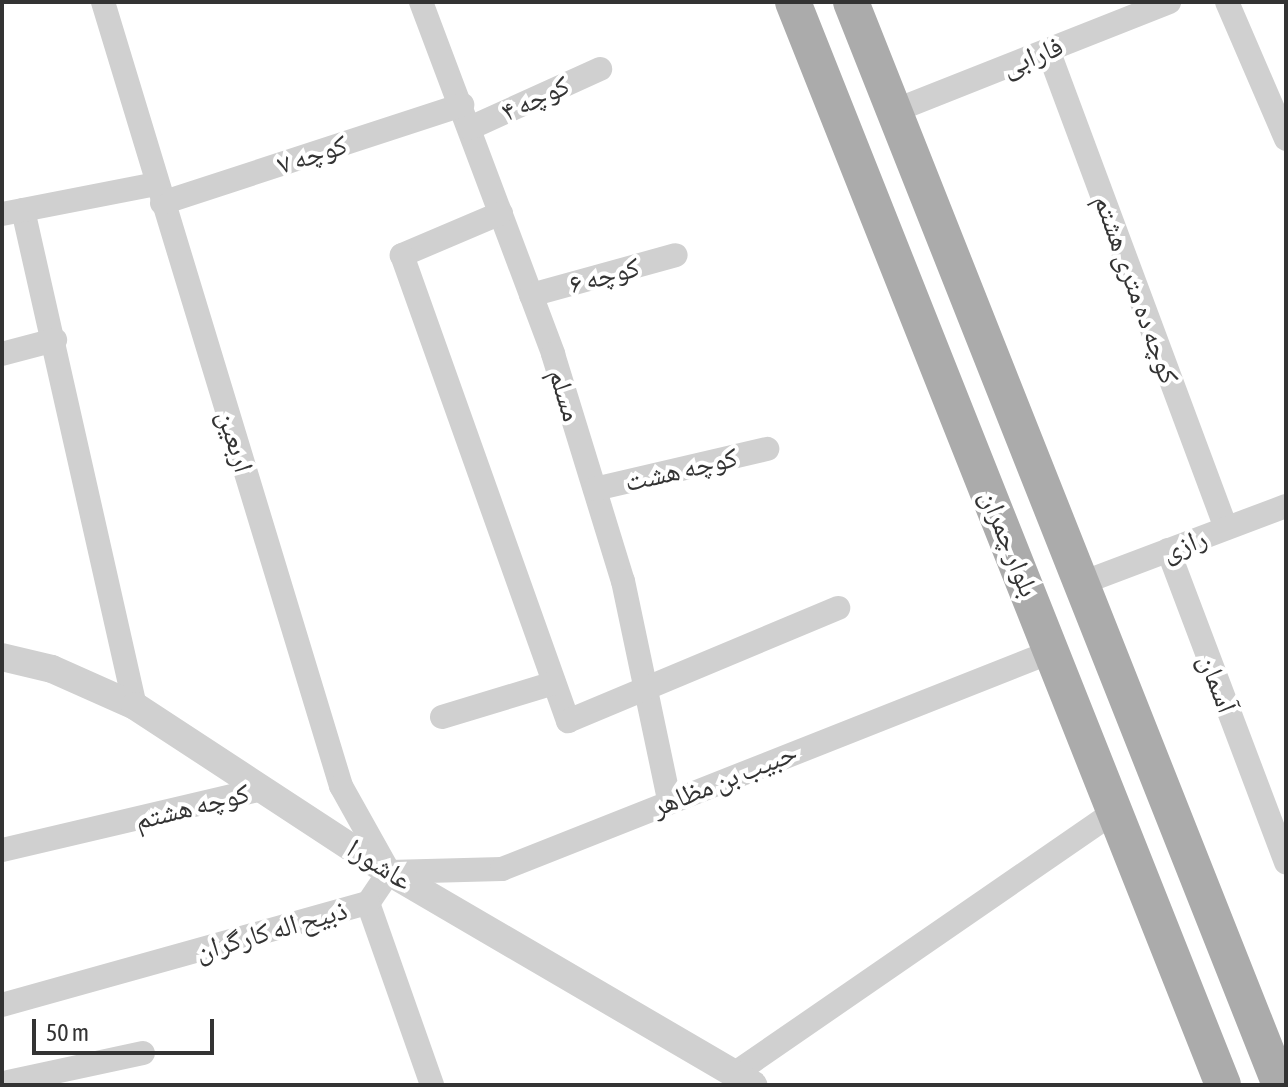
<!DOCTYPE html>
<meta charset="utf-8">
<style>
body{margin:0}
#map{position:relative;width:1288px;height:1087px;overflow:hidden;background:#fff;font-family:"Asap Condensed","Noto Naskh Arabic",sans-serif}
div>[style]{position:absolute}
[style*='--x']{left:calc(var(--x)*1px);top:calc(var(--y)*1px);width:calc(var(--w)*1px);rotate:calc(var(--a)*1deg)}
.minor>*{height:24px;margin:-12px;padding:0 12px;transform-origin:12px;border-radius:12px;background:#d0d0d0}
.tertiary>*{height:28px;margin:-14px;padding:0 14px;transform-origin:14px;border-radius:14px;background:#d0d0d0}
.primary>*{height:36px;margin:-18px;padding:0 18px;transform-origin:18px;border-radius:18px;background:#ababab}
span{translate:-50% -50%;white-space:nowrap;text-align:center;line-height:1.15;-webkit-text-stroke:8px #fff;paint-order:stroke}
.street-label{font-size:28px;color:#333}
.frame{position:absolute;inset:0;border:4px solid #333;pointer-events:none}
.scale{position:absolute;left:32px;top:1019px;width:182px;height:36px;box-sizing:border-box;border:4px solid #333;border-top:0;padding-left:10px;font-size:24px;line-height:28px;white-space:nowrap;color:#333;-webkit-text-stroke:6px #fff;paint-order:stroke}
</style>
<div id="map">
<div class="minor">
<i style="--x:103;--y:2;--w:819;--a:73.11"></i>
<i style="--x:341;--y:786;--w:98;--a:60.8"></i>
<i style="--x:421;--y:2;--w:376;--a:69.4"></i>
<i style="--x:553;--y:354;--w:238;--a:72.9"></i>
<i style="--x:623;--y:581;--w:224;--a:78.1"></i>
<i style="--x:1227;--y:2;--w:149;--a:66.7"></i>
<i style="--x:1048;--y:50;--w:510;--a:69.58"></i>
<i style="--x:894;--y:111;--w:296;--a:-21.6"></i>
<i style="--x:470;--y:128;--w:143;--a:-24.4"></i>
<i style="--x:162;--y:203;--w:316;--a:-18.1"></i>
<i style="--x:23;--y:210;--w:508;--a:77.28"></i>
<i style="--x:501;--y:213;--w:108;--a:157"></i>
<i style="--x:402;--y:255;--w:495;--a:70.4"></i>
<i style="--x:568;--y:721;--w:293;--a:-22.7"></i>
<i style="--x:2;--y:214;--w:157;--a:-11"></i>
<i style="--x:531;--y:295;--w:150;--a:-15.4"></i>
<i style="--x:2;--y:354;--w:55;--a:-14.8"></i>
<i style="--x:595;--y:489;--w:177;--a:-13.1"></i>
<i style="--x:1168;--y:550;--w:334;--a:69.3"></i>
<i style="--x:1082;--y:583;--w:218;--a:-20.7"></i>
<i style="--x:442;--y:717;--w:117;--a:-16.9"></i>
<i style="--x:2;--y:850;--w:268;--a:-13.2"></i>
<i style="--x:389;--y:872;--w:113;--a:-1.5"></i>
<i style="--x:502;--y:869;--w:593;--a:-21.59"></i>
<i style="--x:389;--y:872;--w:37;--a:124"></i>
<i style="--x:368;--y:903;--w:193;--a:70.6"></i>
<i style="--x:2;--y:1005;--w:380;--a:-15.6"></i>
<i style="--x:734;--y:1074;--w:464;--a:-34.6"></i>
<i style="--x:8;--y:1082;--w:138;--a:-12.1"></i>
</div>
<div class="tertiary">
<i style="--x:2;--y:657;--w:51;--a:13.5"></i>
<i style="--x:52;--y:669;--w:91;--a:24"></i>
<i style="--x:135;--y:706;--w:303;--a:33.2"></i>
<i style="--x:389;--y:872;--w:422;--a:30.3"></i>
</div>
<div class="primary">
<i style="--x:793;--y:2;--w:1165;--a:68.34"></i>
<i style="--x:851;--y:2;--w:1165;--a:68.39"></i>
</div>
<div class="street-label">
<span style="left:1032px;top:56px;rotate:-22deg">فارابی</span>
<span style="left:535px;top:98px;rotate:-25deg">کوچه ۴</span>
<span style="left:312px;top:154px;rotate:-18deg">کوچه ۷</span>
<span style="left:604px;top:275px;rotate:-15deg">کوچه ۶</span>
<span style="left:1137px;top:289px;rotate:70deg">کوچه ده متری هشتم</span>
<span style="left:566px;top:395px;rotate:73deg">مسلم</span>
<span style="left:236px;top:441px;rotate:73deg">اربعین</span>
<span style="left:681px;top:469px;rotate:-13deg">کوچه هشت</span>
<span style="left:1010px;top:543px;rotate:68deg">بلوار چمران</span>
<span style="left:1184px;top:544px;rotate:-21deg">رازی</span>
<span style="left:1218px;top:683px;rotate:69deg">آسمان</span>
<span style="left:724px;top:779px;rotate:-22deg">حبیب بن مظاهر</span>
<span style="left:192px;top:806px;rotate:-14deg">کوچه هشتم</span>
<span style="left:380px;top:864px;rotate:32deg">عاشورا</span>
<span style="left:271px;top:930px;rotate:-16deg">ذبیح اله کارگران</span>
</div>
<div class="frame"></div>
<div class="scale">50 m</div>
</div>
